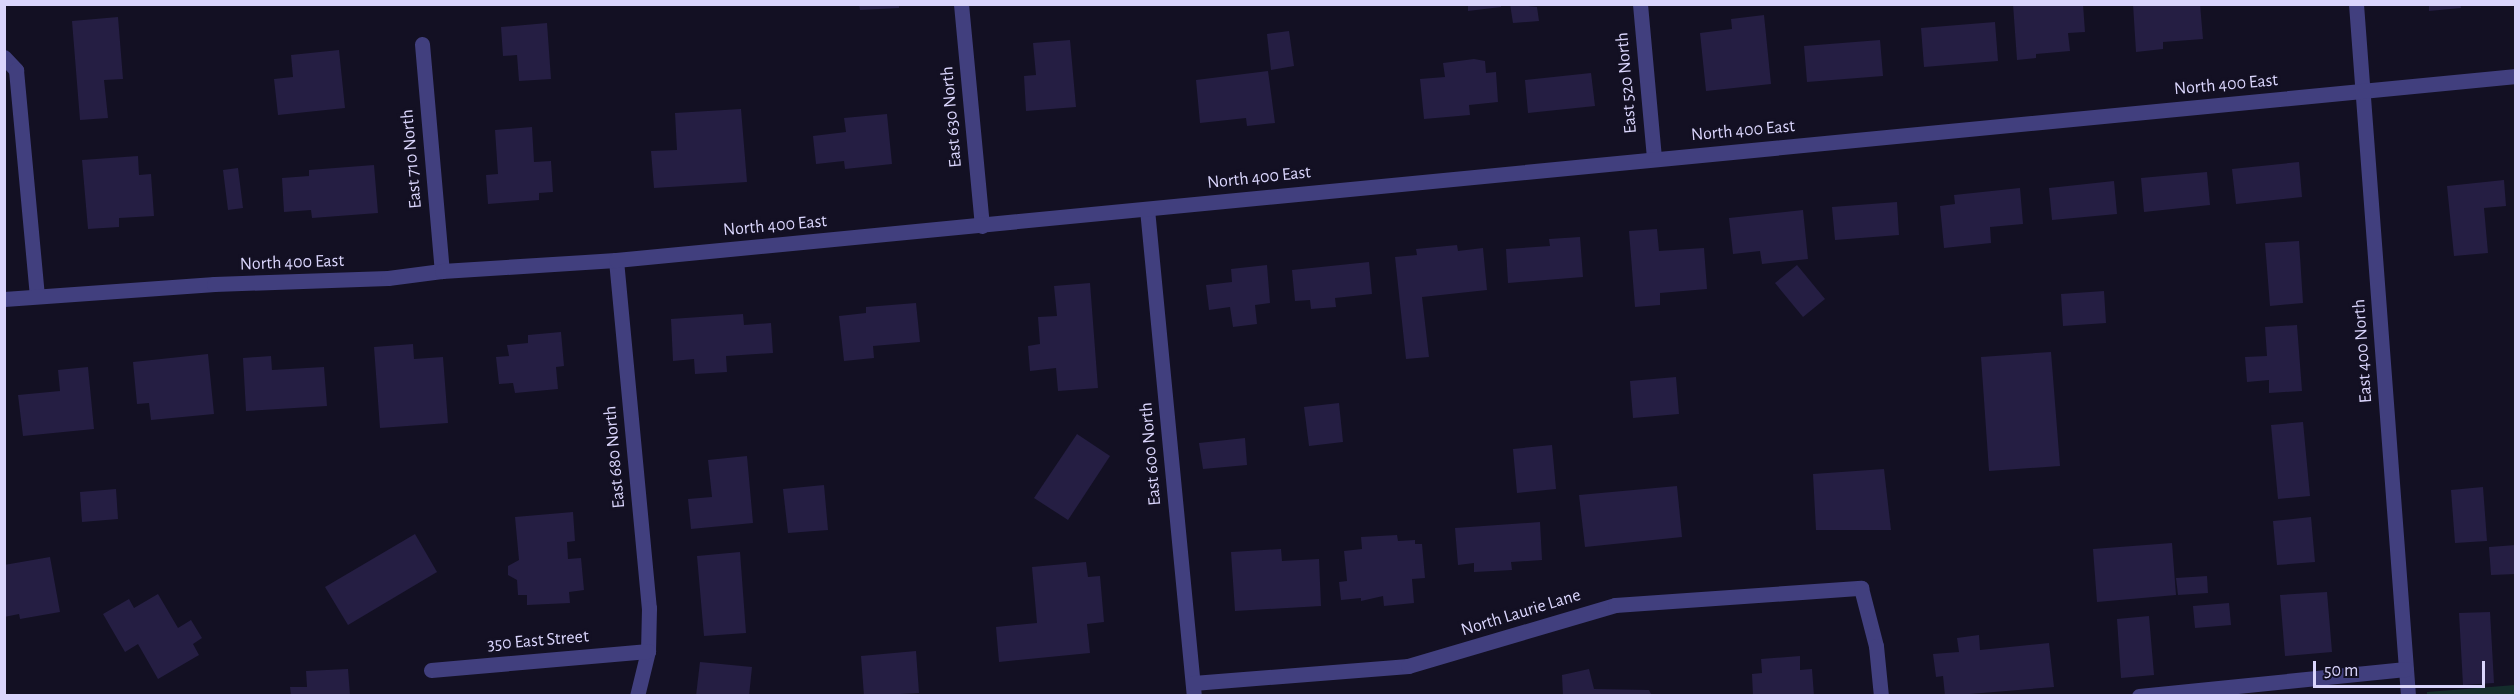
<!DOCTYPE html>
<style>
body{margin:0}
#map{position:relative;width:2520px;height:700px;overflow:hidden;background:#131023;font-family:"Alegreya Sans",sans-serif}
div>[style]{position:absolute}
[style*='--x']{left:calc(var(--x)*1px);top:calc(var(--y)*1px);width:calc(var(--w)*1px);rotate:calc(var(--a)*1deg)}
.green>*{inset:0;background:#142d2c}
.building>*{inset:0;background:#251e43}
.minor>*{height:15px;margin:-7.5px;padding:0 7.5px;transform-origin:7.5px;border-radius:7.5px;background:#413f7e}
span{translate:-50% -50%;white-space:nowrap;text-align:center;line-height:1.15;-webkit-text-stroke:6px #131023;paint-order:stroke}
.street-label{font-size:18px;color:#dad5fc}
.frame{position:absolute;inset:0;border:6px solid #dad5fc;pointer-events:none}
.scale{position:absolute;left:2313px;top:661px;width:172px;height:27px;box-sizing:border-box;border:3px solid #dad5fc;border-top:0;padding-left:8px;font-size:18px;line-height:21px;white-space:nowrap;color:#dad5fc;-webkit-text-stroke:4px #131023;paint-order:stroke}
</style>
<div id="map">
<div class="green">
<i style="clip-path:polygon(2515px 685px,2515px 695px,2427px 696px,2427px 692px)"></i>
</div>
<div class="building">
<i style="clip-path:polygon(859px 4px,899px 4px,899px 8px,860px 10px)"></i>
<i style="clip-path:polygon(1468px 4px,1501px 4px,1501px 7px,1468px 11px)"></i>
<i style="clip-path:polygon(1510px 4px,1537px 7px,1539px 21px,1513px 23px)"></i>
<i style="clip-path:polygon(2013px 4px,2083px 4px,2085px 32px,2068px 33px,2070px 51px,2036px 54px,2036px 58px,2017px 60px)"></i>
<i style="clip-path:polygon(2133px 4px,2200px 4px,2203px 39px,2163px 42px,2163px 49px,2136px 52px)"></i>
<i style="clip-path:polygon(2429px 4px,2460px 4px,2461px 8px,2429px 11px)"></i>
<i style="clip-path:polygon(1764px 15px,1771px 84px,1706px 91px,1700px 33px,1732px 29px,1731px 19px)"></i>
<i style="clip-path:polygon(118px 17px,123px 79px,104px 80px,108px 118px,80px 120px,72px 21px)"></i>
<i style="clip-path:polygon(1995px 22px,1998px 61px,1924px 67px,1921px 28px)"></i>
<i style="clip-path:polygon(547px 23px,551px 79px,519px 81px,517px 55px,503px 56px,501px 27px)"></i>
<i style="clip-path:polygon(1289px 31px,1294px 66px,1271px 70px,1267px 34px)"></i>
<i style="clip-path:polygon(1070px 40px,1076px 107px,1026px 111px,1024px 76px,1036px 75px,1033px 43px)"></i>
<i style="clip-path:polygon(1880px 40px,1883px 76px,1807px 82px,1804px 46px)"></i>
<i style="clip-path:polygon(339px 50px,345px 108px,278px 115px,274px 79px,293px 77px,291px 55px)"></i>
<i style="clip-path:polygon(1474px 59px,1485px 61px,1486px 73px,1496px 72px,1498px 102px,1469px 105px,1470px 115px,1424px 119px,1420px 79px,1445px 77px,1443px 63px)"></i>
<i style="clip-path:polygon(1268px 71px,1275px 123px,1247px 126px,1246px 118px,1200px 123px,1196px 80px)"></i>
<i style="clip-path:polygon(1591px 73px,1595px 106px,1528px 113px,1525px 80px)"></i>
<i style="clip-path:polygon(741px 109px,747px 182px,654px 188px,651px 151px,677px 150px,675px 113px)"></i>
<i style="clip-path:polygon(887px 114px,892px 164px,845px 169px,844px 161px,816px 164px,813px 136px,846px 132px,844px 118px)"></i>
<i style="clip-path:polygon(532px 127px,534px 162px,551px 161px,553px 192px,539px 193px,539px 200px,488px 204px,486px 175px,498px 174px,495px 130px)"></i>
<i style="clip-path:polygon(138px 156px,139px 175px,151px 174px,154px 216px,119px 218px,119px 227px,88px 229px,82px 160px)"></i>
<i style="clip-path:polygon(2299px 162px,2302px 197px,2236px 204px,2232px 169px)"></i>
<i style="clip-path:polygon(374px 165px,378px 213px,312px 218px,311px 210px,284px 212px,282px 178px,309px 176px,309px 170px)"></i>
<i style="clip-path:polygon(238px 168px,243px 208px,228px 210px,223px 170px)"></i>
<i style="clip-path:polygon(2207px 172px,2210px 205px,2144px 212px,2141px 178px)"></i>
<i style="clip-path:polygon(2504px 180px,2506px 206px,2484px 208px,2488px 253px,2454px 256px,2447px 186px)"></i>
<i style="clip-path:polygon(2114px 181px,2117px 214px,2052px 220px,2049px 188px)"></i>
<i style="clip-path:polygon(2020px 188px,2023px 224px,1990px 227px,1991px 243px,1944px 248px,1940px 206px,1955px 204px,1954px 195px)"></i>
<i style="clip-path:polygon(1897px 202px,1899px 235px,1835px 240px,1832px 207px)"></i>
<i style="clip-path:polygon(1803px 210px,1808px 259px,1762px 264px,1760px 251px,1733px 254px,1729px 218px)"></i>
<i style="clip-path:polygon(1657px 229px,1659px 251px,1704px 248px,1707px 289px,1660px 293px,1660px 305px,1635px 307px,1629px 231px)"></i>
<i style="clip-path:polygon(1580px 237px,1583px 277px,1508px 283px,1506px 249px,1550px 246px,1549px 239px)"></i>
<i style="clip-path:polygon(2299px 241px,2303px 303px,2270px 306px,2265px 243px)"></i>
<i style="clip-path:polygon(1457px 245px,1458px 251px,1483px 248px,1487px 290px,1422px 297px,1429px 357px,1406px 359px,1395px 257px,1417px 255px,1416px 249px)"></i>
<i style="clip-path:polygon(1369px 262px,1372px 294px,1335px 298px,1336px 307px,1311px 309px,1310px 300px,1295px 301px,1292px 270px)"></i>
<i style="clip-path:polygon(1267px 265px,1270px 303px,1255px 305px,1257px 324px,1233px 327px,1230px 307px,1209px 310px,1206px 285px,1232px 282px,1231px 269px)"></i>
<i style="clip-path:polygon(1797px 265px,1825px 299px,1803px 317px,1775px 283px)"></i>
<i style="clip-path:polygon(1090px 283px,1098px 388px,1058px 391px,1056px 368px,1030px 371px,1028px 346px,1040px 344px,1038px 317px,1057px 316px,1054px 286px)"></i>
<i style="clip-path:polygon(2104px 291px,2106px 323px,2063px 326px,2061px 294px)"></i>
<i style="clip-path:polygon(916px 303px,920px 342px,873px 346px,874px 358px,844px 361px,839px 316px,866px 313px,866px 307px)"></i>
<i style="clip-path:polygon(743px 314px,744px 325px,771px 323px,773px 353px,726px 356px,727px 372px,695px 374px,694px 359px,673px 361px,671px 319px)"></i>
<i style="clip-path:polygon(2297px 325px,2302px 391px,2269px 393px,2269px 380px,2247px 382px,2245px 357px,2267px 356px,2265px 327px)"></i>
<i style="clip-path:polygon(561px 332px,564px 366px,556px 367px,558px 389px,515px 393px,513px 383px,499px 384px,496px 357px,509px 356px,507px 345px,528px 343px,528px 335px)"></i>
<i style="clip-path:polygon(413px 344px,414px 359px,443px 357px,448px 423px,380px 428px,374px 347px)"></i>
<i style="clip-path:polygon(2051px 352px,2060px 466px,1989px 471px,1981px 357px)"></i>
<i style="clip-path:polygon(208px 354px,214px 414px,151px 420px,149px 403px,137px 404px,133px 362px)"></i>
<i style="clip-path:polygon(271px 356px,272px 370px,324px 367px,327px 406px,246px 411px,243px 358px)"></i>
<i style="clip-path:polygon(88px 367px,94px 429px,23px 436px,18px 395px,60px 391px,58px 370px)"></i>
<i style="clip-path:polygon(1676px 377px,1679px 414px,1633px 418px,1630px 381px)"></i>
<i style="clip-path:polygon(1339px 403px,1343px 442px,1309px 446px,1304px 407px)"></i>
<i style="clip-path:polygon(2303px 422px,2310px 496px,2278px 499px,2271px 425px)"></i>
<i style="clip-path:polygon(1077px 434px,1110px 456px,1068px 520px,1034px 498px)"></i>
<i style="clip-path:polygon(1245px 438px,1247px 465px,1203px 469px,1199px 443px)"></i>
<i style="clip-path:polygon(1552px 445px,1556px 489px,1517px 493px,1513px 449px)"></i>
<i style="clip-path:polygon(747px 456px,753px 523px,691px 529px,688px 499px,712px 497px,708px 460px)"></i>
<i style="clip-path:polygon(1884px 469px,1891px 530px,1816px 530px,1813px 474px)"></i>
<i style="clip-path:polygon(824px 485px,828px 530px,788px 533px,783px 489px)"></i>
<i style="clip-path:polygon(1677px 486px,1682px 537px,1585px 547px,1579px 495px)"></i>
<i style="clip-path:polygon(2483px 487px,2487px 541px,2455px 543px,2451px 490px)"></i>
<i style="clip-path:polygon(116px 489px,118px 519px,82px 522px,80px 492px)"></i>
<i style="clip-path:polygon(573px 512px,575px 541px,567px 542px,568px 559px,581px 558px,584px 590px,569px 592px,570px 603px,527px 605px,527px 595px,518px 595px,517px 580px,508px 575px,508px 566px,519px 560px,515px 517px)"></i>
<i style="clip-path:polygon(2311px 517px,2315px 562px,2277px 565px,2273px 521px)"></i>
<i style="clip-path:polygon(1540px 522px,1542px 560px,1511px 562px,1512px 570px,1474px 572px,1474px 563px,1458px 565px,1455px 528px)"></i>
<i style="clip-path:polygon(415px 534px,437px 572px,348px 625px,325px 587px)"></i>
<i style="clip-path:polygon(1397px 535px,1398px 541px,1415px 540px,1415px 544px,1422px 544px,1425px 578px,1412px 579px,1414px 603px,1384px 606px,1383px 596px,1361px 601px,1361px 598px,1341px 600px,1339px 582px,1347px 581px,1344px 551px,1362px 549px,1361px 537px)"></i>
<i style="clip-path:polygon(2172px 543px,2176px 595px,2097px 602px,2093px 549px)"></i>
<i style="clip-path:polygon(2516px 545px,2516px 574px,2491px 575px,2489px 547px)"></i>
<i style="clip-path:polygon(1281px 549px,1282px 561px,1319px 559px,1321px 606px,1235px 611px,1231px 552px)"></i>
<i style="clip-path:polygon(740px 552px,746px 633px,704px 636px,697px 556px)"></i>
<i style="clip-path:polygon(50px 557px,60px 612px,20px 619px,19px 614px,4px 617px,4px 565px)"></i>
<i style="clip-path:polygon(1086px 562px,1088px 577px,1100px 576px,1104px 622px,1087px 624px,1090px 653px,999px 662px,996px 627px,1037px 623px,1032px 567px)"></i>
<i style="clip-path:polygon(2207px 576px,2208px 593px,2178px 595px,2176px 578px)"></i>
<i style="clip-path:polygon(2327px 592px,2332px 652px,2285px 656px,2280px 595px)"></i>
<i style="clip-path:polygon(158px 594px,178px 628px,191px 620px,202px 638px,193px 644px,199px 655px,158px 679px,138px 644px,125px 652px,103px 614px,129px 599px,134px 608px)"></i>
<i style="clip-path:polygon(2229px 603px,2231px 625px,2195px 628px,2193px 606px)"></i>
<i style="clip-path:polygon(2490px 612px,2494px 683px,2463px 685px,2459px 613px)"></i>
<i style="clip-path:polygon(2149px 616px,2154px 675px,2121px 678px,2117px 619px)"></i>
<i style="clip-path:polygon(1979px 635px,1980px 650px,2049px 643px,2054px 687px,1945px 696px,1943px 676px,1936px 677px,1933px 654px,1959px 652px,1957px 638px)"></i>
<i style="clip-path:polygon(916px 651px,919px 693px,864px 696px,861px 656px)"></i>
<i style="clip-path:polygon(1800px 656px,1800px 670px,1812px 669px,1814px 696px,1753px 696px,1752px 674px,1762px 673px,1761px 659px)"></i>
<i style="clip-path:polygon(700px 662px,752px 667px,749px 696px,696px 696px)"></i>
<i style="clip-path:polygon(348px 669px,350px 695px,291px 696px,290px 687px,307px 687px,306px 671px)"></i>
<i style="clip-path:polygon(1589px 669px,1594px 689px,1649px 690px,1652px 696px,1563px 696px,1562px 675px)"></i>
</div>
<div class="minor">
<i style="--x:961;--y:4;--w:223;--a:84.6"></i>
<i style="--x:1640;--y:4;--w:155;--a:84.8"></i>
<i style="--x:2356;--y:4;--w:694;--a:85.7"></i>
<i style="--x:422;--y:44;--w:228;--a:85"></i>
<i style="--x:4;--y:57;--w:18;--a:47"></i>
<i style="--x:16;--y:70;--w:226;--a:84.7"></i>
<i style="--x:1147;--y:209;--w:489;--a:84.5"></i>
<i style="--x:616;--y:260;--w:350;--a:84.6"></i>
<i style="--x:649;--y:608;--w:43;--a:91.3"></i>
<i style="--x:648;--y:651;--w:46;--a:103.7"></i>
<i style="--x:4;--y:299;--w:211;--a:-4.1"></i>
<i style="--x:214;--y:284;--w:174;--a:-2"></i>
<i style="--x:388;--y:278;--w:54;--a:-7.4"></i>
<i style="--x:442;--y:271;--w:174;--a:-3.6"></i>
<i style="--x:616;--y:260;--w:1909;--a:-5.53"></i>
<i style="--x:431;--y:670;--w:218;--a:-5"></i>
<i style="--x:1193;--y:683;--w:216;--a:-4.5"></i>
<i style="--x:1408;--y:666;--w:216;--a:-16.4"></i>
<i style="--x:1615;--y:605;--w:247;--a:-4"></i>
<i style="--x:1861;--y:588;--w:60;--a:75.5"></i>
<i style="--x:1876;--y:646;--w:50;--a:84.3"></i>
<i style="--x:2139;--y:696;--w:268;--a:-5.8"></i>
</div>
<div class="street-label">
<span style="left:1627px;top:83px;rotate:-95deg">East 520 North</span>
<span style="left:2226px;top:85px;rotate:-5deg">North 400 East</span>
<span style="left:952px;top:117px;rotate:-95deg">East 630 North</span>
<span style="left:1743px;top:131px;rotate:-5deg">North 400 East</span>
<span style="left:412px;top:159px;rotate:-95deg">East 710 North</span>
<span style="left:1259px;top:178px;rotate:-6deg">North 400 East</span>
<span style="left:775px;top:226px;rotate:-5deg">North 400 East</span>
<span style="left:292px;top:263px;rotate:-2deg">North 400 East</span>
<span style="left:2363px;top:351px;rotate:-94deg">East 400 North</span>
<span style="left:1151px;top:454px;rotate:-95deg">East 600 North</span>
<span style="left:615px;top:457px;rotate:-95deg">East 680 North</span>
<span style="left:1521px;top:613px;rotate:-17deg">North Laurie Lane</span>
<span style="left:538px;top:641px;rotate:-5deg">350 East Street</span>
</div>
<div class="frame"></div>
<div class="scale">50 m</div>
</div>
